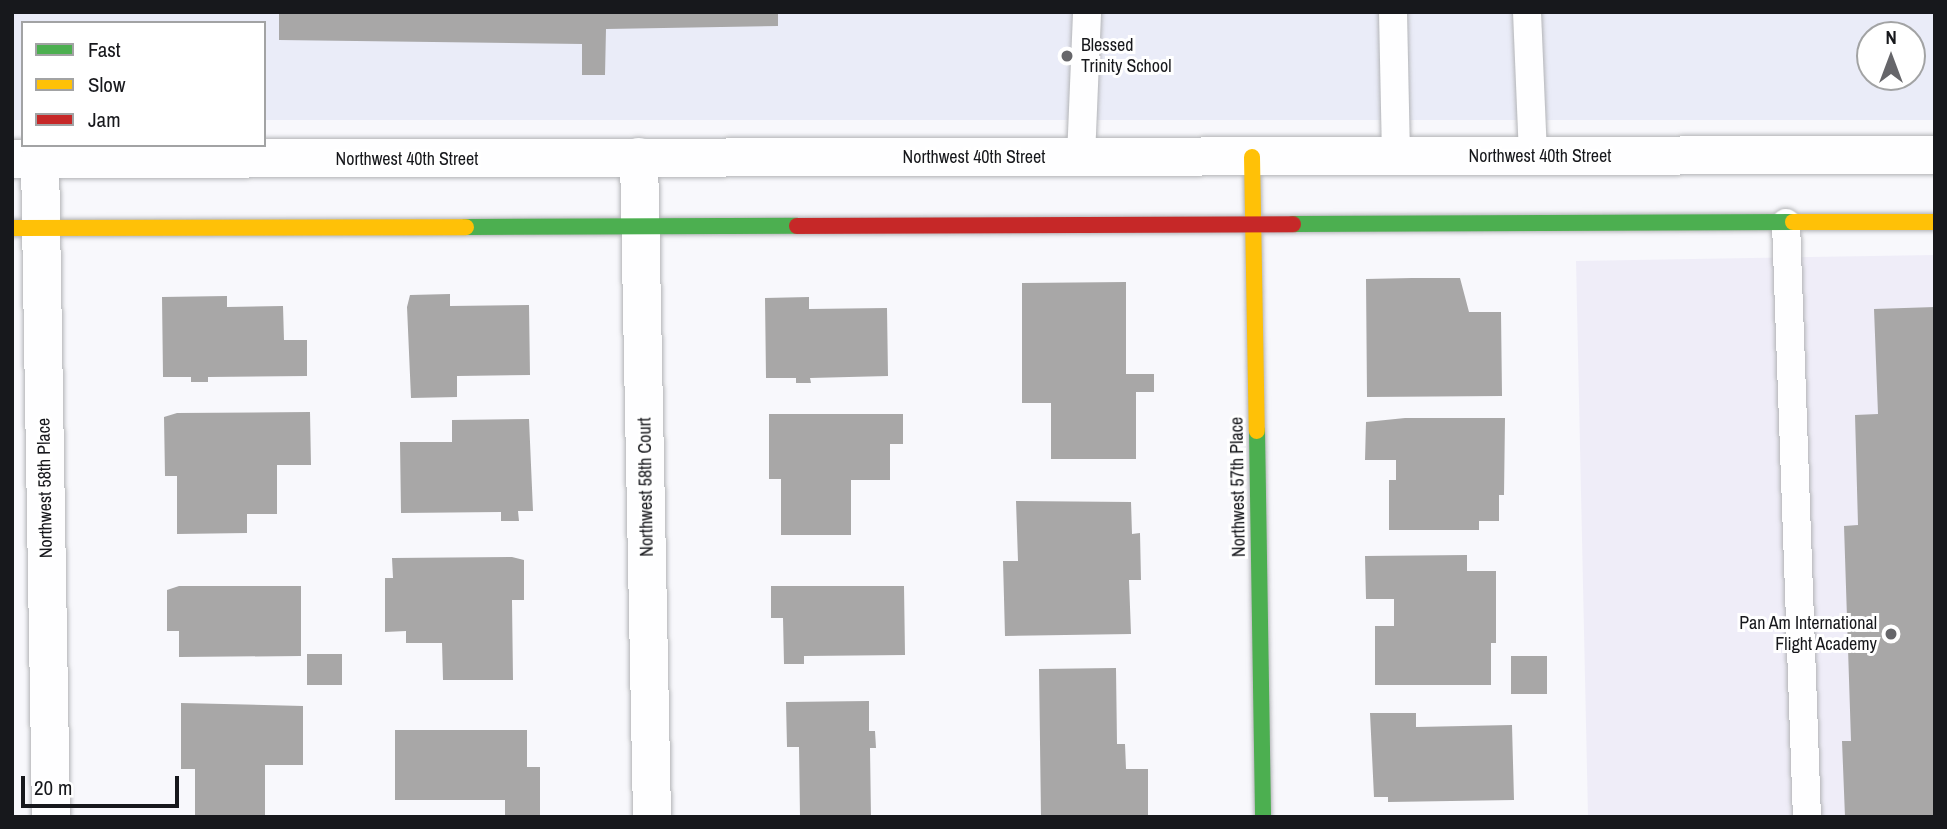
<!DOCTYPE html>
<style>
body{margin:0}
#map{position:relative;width:1947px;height:829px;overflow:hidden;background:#f8f8fc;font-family:"Archivo Narrow",sans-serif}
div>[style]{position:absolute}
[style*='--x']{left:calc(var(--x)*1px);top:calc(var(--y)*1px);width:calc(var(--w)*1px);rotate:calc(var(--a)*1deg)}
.commercial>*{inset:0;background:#efedf8}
.built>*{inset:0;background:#eaecf8}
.building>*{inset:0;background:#a8a7a7}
.roads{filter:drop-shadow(0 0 2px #b3b4b7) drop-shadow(0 0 2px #b3b4b7)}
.lane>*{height:28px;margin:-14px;padding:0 14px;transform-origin:14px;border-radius:14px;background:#fefeff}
.street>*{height:38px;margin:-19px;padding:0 19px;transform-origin:19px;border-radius:19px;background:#fefeff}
.fast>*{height:16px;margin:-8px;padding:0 8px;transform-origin:8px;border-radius:8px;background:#4caf50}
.slow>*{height:16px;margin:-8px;padding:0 8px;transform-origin:8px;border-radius:8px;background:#ffc107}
.jam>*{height:16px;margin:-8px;padding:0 8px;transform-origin:8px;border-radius:8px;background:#c62828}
.dots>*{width:19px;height:19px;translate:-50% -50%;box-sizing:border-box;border:4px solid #fff;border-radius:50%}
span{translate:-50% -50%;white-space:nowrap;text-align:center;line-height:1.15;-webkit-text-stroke:6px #fff;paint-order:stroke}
.poi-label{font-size:18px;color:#17181c}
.left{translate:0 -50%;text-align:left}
.right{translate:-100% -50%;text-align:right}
.street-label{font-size:18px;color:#17181c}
.frame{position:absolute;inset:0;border:14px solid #17181c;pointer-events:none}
.legend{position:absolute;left:21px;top:21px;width:245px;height:126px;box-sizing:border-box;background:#fff;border:2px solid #a2a3a4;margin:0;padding:9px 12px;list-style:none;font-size:21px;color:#17181c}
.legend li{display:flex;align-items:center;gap:14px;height:35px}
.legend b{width:35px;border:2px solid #a2a3a4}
.north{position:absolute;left:1856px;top:21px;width:70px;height:70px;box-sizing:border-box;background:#fff;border:2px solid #a2a3a4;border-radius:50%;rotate:0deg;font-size:19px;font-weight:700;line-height:28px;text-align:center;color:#17181c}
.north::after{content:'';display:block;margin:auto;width:24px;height:32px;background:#66666a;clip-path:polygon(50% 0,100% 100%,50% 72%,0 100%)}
.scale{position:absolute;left:21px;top:776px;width:158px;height:32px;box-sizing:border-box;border:4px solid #17181c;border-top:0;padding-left:9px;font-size:21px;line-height:24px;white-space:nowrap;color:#17181c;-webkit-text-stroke:5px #fff;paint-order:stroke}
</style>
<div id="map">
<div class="commercial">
<i style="clip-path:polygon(1935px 255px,1935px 817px,1588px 817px,1576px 261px)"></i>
</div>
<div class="built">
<i style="clip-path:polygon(evenodd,12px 12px,1935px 12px,1935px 120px,264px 120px,264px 23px,23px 23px,23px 120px,12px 120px,12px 12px,1870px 35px,1912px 35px,1912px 77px,1870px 77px,1870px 35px)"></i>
</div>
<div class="building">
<i style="clip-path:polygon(279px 12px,778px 12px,778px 26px,606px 29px,605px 75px,582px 75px,582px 44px,279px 40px)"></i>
<i style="clip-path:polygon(1412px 278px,1460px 278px,1469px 312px,1501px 312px,1502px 396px,1367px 397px,1366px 279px)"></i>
<i style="clip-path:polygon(1126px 282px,1126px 374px,1154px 374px,1154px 392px,1136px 392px,1136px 459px,1051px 459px,1051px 403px,1022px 403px,1022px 283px)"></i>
<i style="clip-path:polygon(450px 294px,450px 306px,529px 305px,530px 375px,457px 376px,457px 397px,411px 398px,407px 307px,410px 295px)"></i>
<i style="clip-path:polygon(227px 296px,227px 307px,283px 306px,284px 340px,307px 340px,307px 376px,208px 377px,208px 382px,191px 382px,191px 377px,163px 377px,162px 297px)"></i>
<i style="clip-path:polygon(809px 297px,809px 309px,887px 308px,888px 376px,810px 378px,811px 383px,796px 383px,796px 378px,766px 378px,765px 298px)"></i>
<i style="clip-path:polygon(1935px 307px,1935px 817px,1845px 817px,1842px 741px,1851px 741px,1844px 526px,1858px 525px,1855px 415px,1878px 414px,1874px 309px)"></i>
<i style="clip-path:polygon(310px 412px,311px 465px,277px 465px,277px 514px,247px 514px,247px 533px,177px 534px,177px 476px,165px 476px,164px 417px,177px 413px)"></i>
<i style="clip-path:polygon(769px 414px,903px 414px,903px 444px,890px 444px,890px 480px,851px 480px,851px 535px,781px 535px,781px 479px,769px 479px)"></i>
<i style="clip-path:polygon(1405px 418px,1505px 418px,1504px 495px,1499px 495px,1499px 521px,1479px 521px,1479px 530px,1389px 530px,1389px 480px,1396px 480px,1396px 460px,1365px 460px,1366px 422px)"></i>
<i style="clip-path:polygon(529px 419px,533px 511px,518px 511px,519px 521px,501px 521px,501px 512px,401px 513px,400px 442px,452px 442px,452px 420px)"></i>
<i style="clip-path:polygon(1016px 501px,1131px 502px,1132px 534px,1140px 533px,1141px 580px,1129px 580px,1131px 634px,1005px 636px,1003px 561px,1018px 561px)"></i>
<i style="clip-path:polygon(1467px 555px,1467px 571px,1496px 571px,1496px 643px,1491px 643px,1491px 685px,1375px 685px,1375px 626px,1394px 626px,1394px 599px,1366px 599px,1365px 556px)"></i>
<i style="clip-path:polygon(512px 557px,524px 560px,524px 600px,512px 600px,513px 680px,443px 680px,442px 643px,406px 643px,406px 631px,385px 632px,385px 578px,393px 578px,392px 558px)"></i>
<i style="clip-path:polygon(179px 586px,301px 586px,301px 656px,179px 657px,179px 631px,167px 631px,167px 590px)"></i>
<i style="clip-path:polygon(771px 586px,904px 586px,905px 655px,804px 656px,804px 664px,784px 664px,783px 618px,771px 618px)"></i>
<i style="clip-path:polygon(307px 654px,342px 654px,342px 685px,307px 685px)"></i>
<i style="clip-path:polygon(1511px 656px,1547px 656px,1547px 694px,1511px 694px)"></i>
<i style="clip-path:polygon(1116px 668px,1117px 744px,1125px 744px,1126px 769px,1148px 769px,1148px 817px,1041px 817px,1039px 669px)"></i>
<i style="clip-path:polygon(869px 701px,869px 731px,875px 731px,876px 748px,870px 748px,871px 817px,800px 817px,799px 747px,787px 747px,786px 702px)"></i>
<i style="clip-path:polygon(181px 703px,303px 706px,303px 765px,265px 765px,265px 817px,195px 817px,195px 769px,181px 769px)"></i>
<i style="clip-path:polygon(1370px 713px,1416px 713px,1416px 727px,1512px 725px,1514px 800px,1388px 802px,1388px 797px,1374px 797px)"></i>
<i style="clip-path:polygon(395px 730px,527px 730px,527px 767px,540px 767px,540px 817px,505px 817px,505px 800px,395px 800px)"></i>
</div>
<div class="roads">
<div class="lane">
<i style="--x:1393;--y:12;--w:144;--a:88.8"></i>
<i style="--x:1527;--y:12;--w:144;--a:87.6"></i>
<i style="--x:1081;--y:157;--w:145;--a:-87.6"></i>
<i style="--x:1786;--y:223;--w:594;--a:87.98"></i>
</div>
<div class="street">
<i style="--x:639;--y:157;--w:660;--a:88.87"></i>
<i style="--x:12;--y:159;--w:1923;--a:-0.12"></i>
<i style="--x:40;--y:159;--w:658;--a:89.04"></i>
</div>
<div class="fast">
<i style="--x:1293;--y:224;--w:500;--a:-0.23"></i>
<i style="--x:466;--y:227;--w:331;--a:-0.2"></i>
<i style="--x:1257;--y:431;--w:386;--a:89.1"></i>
</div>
<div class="slow">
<i style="--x:1252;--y:157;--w:274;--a:89"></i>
<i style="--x:1793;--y:222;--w:142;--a:0"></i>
<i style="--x:12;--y:228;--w:454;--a:-0.1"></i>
</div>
<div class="jam">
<i style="--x:797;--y:226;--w:496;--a:-0.2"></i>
</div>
</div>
<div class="dots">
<i style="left:1067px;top:56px;background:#66666a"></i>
<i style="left:1891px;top:634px;background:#66666a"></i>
</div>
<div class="poi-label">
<span class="left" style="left:1081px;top:56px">Blessed<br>Trinity School</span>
<span class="right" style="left:1877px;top:634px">Pan Am International<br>Flight Academy</span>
</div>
<div class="street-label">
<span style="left:1540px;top:156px">Northwest 40th Street</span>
<span style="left:974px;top:157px">Northwest 40th Street</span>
<span style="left:407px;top:159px">Northwest 40th Street</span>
<span style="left:646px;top:487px;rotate:-91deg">Northwest 58th Court</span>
<span style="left:1238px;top:487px;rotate:-91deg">Northwest 57th Place</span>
<span style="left:45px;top:488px;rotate:-91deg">Northwest 58th Place</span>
</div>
<div class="frame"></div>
<ul class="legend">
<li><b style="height:9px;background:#4caf50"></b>Fast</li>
<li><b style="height:9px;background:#ffc107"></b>Slow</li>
<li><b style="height:9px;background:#c62828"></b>Jam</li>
</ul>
<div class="north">N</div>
<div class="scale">20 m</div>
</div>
